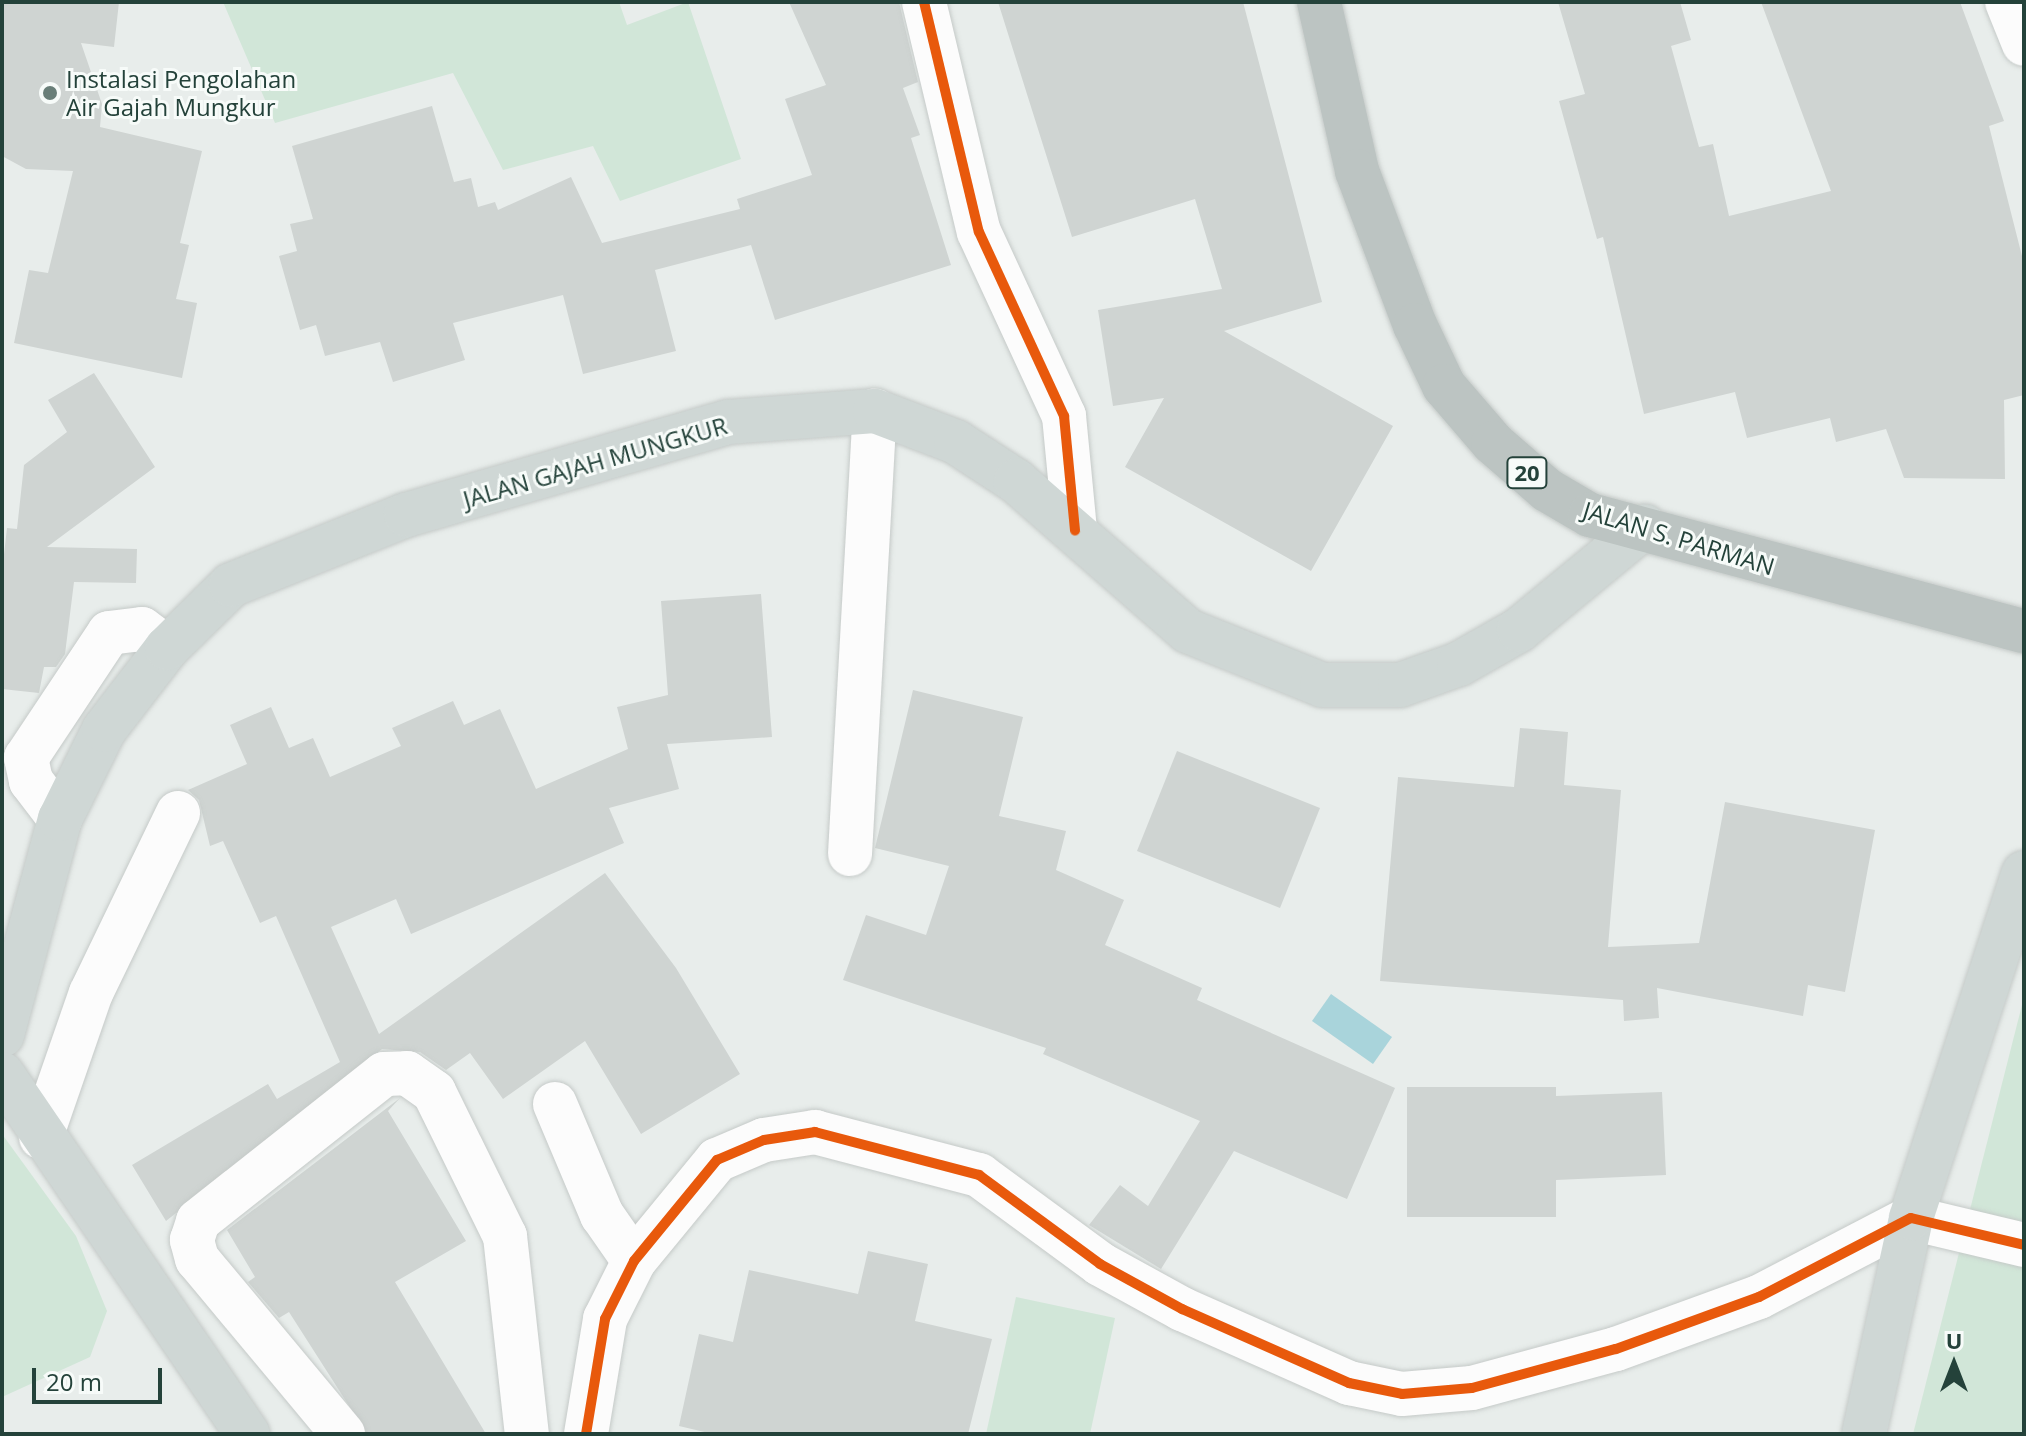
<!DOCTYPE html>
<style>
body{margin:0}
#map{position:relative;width:2026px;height:1436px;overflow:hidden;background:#e8edeb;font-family:"Open Sans",sans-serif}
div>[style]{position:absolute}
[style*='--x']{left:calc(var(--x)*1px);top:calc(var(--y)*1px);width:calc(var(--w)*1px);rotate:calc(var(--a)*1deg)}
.green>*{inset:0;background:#d1e6d8}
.water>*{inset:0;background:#a9d4db}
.building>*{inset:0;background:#cfd4d2}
.roads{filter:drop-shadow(0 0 2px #c5cac8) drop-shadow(0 0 2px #c5cac8)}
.minor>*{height:44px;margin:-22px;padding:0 22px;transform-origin:22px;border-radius:22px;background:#fcfcfc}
.major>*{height:44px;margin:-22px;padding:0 22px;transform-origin:22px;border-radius:22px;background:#cfd7d5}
.highway>*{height:44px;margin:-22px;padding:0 22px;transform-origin:22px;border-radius:22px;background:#bcc4c2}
.cycleway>*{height:10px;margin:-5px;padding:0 5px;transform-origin:5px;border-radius:5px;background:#e8590c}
.dots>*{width:22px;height:22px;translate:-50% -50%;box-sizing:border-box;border:4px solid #f7fbf9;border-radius:50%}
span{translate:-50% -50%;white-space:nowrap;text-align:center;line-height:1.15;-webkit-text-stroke:6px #f7fbf9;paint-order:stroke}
.shield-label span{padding:2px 6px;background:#f7fbf9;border:2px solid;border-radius:6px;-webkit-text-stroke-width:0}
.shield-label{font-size:22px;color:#24423a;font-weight:700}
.poi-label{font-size:24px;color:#24423a}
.left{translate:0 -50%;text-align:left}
.street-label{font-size:24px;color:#24423a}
.frame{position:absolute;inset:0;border:4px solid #24423a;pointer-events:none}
.north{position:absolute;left:1914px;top:1324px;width:80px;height:80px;-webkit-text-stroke:6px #f7fbf9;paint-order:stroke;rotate:0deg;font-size:22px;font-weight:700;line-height:32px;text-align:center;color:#24423a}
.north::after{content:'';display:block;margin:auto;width:28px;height:36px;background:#24423a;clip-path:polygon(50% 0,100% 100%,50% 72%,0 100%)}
.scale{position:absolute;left:32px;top:1368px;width:130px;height:36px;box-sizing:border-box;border:4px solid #24423a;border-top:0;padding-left:10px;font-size:24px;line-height:28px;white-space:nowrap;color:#24423a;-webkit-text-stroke:6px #f7fbf9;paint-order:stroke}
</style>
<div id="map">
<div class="green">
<i style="clip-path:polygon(223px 2px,619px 2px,627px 25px,688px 2px,741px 159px,620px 201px,593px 146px,503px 170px,453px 73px,275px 123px)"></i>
<i style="clip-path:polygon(2024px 997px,2024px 1434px,1913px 1434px)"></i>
<i style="clip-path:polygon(2px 1134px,76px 1236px,107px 1311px,90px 1357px,2px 1397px)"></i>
<i style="clip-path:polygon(1016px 1297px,1115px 1318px,1090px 1434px,986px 1434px)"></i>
</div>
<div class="water">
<i style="clip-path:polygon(1331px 994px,1392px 1037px,1373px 1064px,1312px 1021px)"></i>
</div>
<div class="building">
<i style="clip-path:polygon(2px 2px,119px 2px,114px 47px,81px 43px,102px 104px,100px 127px,202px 151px,180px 243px,189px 245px,176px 299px,197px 303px,182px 378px,14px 343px,29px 270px,48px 273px,73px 171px,26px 169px,2px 156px)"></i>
<i style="clip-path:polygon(789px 2px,899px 2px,918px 82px,903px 88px,920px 135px,911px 138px,951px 265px,775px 320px,751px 245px,655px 270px,676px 351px,583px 374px,563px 295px,453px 323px,465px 360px,393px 382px,380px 342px,325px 356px,316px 325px,300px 330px,279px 256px,297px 251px,290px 224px,313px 219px,292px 146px,432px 106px,454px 182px,471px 178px,478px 207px,495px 202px,498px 210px,571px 177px,602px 243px,740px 209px,737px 199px,812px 175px,785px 99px,826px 85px)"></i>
<i style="clip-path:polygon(998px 2px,1243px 2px,1322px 302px,1224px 331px,1393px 426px,1311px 571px,1125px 467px,1164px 398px,1113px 406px,1098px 310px,1222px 289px,1195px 199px,1072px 237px)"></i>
<i style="clip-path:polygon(1558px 2px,1680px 2px,1691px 40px,1671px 46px,1699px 147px,1713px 144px,1729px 216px,1831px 191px,1761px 2px,1960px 2px,2004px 121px,1989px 126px,2024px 264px,2024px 395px,2004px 400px,2005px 479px,1904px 478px,1886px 429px,1836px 442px,1830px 418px,1747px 438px,1735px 392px,1644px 414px,1603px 237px,1597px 239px,1559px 101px,1585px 94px)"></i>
<i style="clip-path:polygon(94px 373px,155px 467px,47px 547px,137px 549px,136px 583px,74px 582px,65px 654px,56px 667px,44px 667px,39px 693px,2px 689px,2px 572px,7px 528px,17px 529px,24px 465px,67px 432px,48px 400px)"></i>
<i style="clip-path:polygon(761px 594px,772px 737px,667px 744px,679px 789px,609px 808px,624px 843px,411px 934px,396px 899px,331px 927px,379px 1034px,605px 873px,676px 968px,740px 1074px,641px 1134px,585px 1041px,503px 1099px,470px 1053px,446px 1070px,420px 1052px,382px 1049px,166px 1221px,132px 1165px,268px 1084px,277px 1099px,340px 1062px,276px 916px,260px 923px,223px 841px,210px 846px,199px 800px,188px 790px,247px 764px,230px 725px,271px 707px,289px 748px,313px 738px,330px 777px,401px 746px,392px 728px,453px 701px,464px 725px,500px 709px,536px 789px,628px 749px,617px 707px,668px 695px,661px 601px)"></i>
<i style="clip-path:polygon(913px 690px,1023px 717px,999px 816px,1066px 831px,1056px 870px,1124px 900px,1105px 945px,1202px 988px,1197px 1000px,1395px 1088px,1347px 1199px,1234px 1151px,1161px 1269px,1089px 1225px,1120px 1185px,1148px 1206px,1200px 1121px,1043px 1054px,1046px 1048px,843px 980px,866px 915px,926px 935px,949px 866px,875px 848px)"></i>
<i style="clip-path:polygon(1520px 728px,1568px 732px,1564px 785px,1621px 790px,1608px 947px,1699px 943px,1725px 802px,1875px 830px,1845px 992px,1808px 985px,1803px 1016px,1657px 988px,1659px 1018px,1624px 1021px,1623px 1000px,1380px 981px,1398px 777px,1514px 787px)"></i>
<i style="clip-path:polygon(1177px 751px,1320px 808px,1280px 908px,1137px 851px)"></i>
<i style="clip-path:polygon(1407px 1087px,1556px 1087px,1556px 1096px,1662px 1092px,1666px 1175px,1556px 1180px,1556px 1217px,1407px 1217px)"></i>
<i style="clip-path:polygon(400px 1098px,388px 1111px,466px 1241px,395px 1282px,486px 1434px,367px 1434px,289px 1312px,279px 1318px,248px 1282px,255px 1277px,227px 1230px)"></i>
<i style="clip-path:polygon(868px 1251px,928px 1264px,915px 1321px,992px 1339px,968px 1434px,713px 1434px,679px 1426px,699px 1334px,733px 1342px,749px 1270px,858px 1294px)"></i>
</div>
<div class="roads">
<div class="minor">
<i style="--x:924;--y:2;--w:236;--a:76.6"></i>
<i style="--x:979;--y:232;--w:203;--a:65.2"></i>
<i style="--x:1064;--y:416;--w:115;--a:84.5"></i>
<i style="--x:2007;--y:2;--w:45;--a:68"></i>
<i style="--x:60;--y:819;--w:48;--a:-127.3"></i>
<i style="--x:31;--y:781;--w:24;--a:-102"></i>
<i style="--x:26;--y:758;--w:150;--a:-56.4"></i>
<i style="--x:109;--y:633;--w:33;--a:-7"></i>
<i style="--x:142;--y:629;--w:31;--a:37"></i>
<i style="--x:850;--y:854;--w:444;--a:-86.8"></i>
<i style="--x:555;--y:1104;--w:121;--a:67.1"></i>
<i style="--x:602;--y:1215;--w:56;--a:55.2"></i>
<i style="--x:41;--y:1137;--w:152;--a:-70.9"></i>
<i style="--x:91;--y:993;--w:200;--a:-64.2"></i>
<i style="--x:343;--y:1434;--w:228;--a:-129.8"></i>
<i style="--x:197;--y:1259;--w:20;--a:-105"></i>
<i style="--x:192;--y:1240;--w:20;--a:-72"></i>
<i style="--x:198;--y:1221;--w:237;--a:-38.3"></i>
<i style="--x:384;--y:1074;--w:23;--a:-2"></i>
<i style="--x:407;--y:1073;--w:33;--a:35"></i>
<i style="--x:434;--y:1092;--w:161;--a:63.8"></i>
<i style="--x:505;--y:1236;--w:199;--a:83.7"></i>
<i style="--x:586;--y:1434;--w:117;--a:-80.6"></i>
<i style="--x:605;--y:1319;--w:65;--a:-63.4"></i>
<i style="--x:634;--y:1261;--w:131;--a:-50.6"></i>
<i style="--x:717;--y:1160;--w:51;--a:-23.1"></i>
<i style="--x:764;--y:1140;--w:52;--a:-8.9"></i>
<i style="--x:815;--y:1132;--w:170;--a:14.7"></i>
<i style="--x:979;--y:1175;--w:150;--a:36.3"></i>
<i style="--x:1100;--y:1264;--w:94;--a:28.8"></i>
<i style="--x:1182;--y:1309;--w:183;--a:23.9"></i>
<i style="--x:1349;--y:1383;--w:54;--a:11.7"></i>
<i style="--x:1402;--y:1394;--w:70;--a:-4.9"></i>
<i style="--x:1472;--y:1388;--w:149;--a:-15.2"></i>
<i style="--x:1616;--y:1349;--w:152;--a:-20"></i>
<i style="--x:1759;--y:1297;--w:171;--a:-27.5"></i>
<i style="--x:1911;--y:1218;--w:116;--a:13.4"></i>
</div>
<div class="major">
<i style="--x:2;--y:1035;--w:224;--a:-75"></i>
<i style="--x:60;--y:819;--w:99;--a:-63.7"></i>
<i style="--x:104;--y:730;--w:103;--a:-52.5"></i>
<i style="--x:167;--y:648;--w:90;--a:-44.5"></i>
<i style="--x:231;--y:585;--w:188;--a:-21.8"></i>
<i style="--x:406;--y:515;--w:335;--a:-16.1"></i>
<i style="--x:728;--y:422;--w:147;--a:-4.3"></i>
<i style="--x:875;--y:411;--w:87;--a:20.9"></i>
<i style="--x:956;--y:442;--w:72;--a:33"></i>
<i style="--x:1016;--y:481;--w:228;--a:41.1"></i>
<i style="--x:1188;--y:631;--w:144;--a:21.9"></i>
<i style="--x:1322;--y:685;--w:78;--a:0"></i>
<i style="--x:1400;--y:685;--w:63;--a:-19.6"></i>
<i style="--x:1459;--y:664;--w:69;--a:-29.5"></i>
<i style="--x:1519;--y:630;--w:163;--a:-39.5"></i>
<i style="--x:2;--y:1074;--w:436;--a:55.7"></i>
<i style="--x:1864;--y:1434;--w:221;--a:-77.7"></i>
<i style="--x:1911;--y:1218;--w:363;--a:-71.9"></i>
</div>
<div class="highway">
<i style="--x:1319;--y:2;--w:173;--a:77.3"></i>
<i style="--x:1357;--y:171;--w:165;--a:69.4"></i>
<i style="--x:1415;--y:325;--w:68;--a:64.6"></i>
<i style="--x:1444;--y:386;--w:75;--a:49.3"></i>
<i style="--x:1493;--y:443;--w:72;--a:41"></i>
<i style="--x:1547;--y:490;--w:50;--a:30.2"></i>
<i style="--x:1590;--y:515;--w:449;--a:15"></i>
</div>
</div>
<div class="cycleway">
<i style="--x:924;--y:2;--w:236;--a:76.6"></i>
<i style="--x:979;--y:232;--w:203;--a:65.2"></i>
<i style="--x:1064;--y:416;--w:115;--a:84.5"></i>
<i style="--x:586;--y:1434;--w:117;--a:-80.6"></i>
<i style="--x:605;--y:1319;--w:65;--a:-63.4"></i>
<i style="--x:634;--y:1261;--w:131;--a:-50.6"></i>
<i style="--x:717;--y:1160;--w:51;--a:-23.1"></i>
<i style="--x:764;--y:1140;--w:52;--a:-8.9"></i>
<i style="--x:815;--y:1132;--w:170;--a:14.7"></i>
<i style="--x:979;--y:1175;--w:150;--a:36.3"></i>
<i style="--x:1100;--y:1264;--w:94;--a:28.8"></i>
<i style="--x:1182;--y:1309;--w:183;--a:23.9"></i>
<i style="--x:1349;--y:1383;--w:54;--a:11.7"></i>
<i style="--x:1402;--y:1394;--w:70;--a:-4.9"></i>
<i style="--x:1472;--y:1388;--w:149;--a:-15.2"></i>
<i style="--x:1616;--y:1349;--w:152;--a:-20"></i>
<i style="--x:1759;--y:1297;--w:171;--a:-27.5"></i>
<i style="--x:1911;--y:1218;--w:116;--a:13.4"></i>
</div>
<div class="dots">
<i style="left:50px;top:93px;background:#697e78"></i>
</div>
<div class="shield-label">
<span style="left:1527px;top:473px">20</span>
</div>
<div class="poi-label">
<span class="left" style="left:66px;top:93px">Instalasi Pengolahan<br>Air Gajah Mungkur</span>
</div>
<div class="street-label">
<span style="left:595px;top:462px;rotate:-16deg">JALAN GAJAH MUNGKUR</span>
<span style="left:1679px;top:538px;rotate:17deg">JALAN S. PARMAN</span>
</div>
<div class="frame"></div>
<div class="north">U</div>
<div class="scale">20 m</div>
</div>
